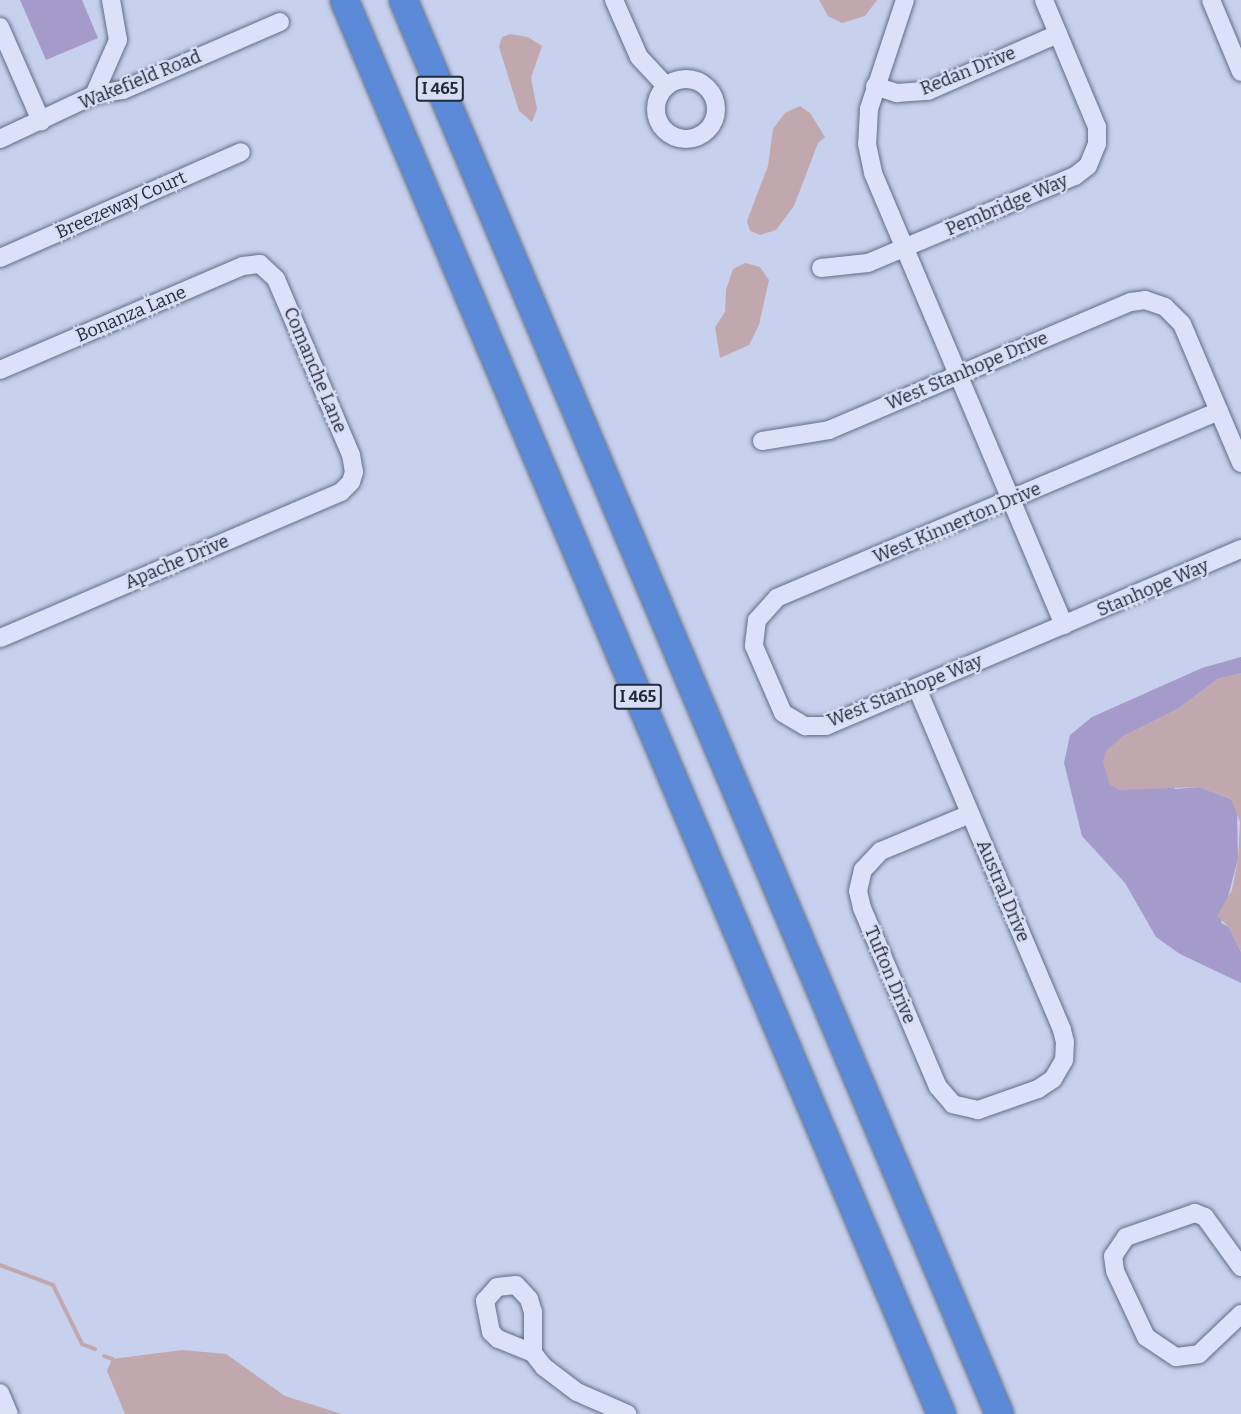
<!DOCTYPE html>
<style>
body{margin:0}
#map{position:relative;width:1241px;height:1414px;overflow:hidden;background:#c7d0ed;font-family:Bitter,serif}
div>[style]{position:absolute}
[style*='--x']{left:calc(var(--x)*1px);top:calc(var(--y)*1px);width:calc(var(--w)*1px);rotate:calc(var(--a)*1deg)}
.green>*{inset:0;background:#a49bcb}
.water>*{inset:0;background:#c1a8ae}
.stream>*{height:4px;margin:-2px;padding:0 2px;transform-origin:2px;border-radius:2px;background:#c1a8ae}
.roads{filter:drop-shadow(0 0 2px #5d6e89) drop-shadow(0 0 2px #5d6e89)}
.minor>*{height:18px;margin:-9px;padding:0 9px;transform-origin:9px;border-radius:9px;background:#dae1f8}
.minor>.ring{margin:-9px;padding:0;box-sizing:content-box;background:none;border:18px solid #dae1f8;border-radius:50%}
.highway>*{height:27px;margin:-13.5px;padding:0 13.5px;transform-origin:13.5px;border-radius:13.5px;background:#5b8ad9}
span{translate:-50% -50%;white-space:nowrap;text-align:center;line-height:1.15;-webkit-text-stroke:4.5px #d7ddf5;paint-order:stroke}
.shield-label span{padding:2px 4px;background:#d7ddf5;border:2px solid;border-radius:4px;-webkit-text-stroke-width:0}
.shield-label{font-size:16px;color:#202b39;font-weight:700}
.street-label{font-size:18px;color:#202b39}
</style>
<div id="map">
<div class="green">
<i style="clip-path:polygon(20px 0,82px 0,98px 38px,46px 60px)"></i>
<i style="clip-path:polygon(1241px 657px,1241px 673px,1218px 679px,1178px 709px,1122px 737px,1175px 789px,1199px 787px,1231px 799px,1237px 810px,1238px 859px,1221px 923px,1229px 927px,1241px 952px,1241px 983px,1180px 954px,1156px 937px,1125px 883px,1082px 836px,1064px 763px,1070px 735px,1092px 717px,1202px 668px)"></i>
</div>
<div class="water">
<i style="clip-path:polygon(819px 0,877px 0,865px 16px,842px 23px,828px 16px)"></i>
<i style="clip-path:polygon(510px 34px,528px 37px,542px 46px,531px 78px,537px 109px,532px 122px,519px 111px,499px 47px,502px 37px)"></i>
<i style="clip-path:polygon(800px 106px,810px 113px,825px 137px,818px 143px,794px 206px,776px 230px,760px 235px,750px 231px,747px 221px,768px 166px,773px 129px,785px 113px)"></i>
<i style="clip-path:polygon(745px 263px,760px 267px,769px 280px,759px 325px,749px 345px,720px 358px,715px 327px,725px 312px,726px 290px,733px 269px)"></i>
<i style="clip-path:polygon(1241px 673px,1241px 952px,1229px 927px,1217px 916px,1232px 890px,1238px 859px,1240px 822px,1231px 799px,1199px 787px,1120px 790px,1110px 785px,1103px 762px,1106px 751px,1122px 737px,1178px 709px,1218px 679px)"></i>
<i style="clip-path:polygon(182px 1350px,226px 1354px,285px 1396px,342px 1414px,125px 1414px,107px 1371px,112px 1359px)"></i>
</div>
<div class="stream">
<i style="--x:0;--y:1265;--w:57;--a:20.7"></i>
<i style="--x:53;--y:1285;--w:66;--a:63.8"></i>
<i style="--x:82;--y:1344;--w:14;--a:21"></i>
<i style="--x:104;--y:1356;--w:9;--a:21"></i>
</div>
<div class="roads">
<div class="minor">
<i style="--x:614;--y:0;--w:62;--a:66.3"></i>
<i style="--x:639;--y:57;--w:40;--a:47"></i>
<i style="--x:905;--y:0;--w:115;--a:108.3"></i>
<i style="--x:869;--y:109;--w:35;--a:93"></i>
<i style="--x:867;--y:144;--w:30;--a:78"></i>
<i style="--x:873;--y:173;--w:491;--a:67.1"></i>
<i style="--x:1211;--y:0;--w:78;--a:67.4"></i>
<i style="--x:0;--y:27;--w:103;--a:66.4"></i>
<i class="ring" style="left:656px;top:79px;width:42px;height:42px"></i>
<i style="--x:875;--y:86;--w:23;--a:18"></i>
<i style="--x:897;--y:93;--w:31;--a:-4"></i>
<i style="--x:928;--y:91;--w:142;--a:-23.7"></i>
<i style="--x:94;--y:95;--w:60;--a:-66.4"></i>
<i style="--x:118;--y:40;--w:41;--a:-99.9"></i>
<i style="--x:0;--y:139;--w:104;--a:-25.1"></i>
<i style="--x:94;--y:95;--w:29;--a:-10"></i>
<i style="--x:123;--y:90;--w:171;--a:-23.4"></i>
<i style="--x:0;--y:258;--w:263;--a:-23.7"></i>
<i style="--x:821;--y:268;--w:47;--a:-6.1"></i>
<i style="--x:868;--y:263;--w:225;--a:-22.8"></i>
<i style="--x:1075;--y:176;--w:16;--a:-38"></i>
<i style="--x:1088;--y:166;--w:24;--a:-68"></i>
<i style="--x:1097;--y:144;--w:17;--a:-90"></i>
<i style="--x:1097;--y:127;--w:138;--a:-112.7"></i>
<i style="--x:0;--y:370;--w:264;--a:-23.2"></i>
<i style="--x:243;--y:266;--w:17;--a:-7"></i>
<i style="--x:260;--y:264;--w:22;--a:43"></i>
<i style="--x:276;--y:279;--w:191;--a:66.9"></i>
<i style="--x:351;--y:455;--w:17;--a:80"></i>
<i style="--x:354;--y:472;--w:10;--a:107"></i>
<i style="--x:351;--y:482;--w:14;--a:135"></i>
<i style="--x:341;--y:492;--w:371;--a:156.8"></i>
<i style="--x:1219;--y:411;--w:480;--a:157.1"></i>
<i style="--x:777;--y:598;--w:30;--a:132"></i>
<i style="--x:757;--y:620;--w:26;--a:97"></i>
<i style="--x:754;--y:646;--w:73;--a:66.6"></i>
<i style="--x:783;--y:713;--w:26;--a:31"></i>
<i style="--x:805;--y:726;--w:21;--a:0"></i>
<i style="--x:826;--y:726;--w:451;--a:-23.1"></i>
<i style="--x:762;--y:441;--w:68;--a:-9.3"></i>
<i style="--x:829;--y:430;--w:328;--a:-23"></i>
<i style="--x:1131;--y:302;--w:14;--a:-8"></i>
<i style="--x:1145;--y:300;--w:21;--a:19"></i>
<i style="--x:1165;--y:307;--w:24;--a:45"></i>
<i style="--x:1182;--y:324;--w:151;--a:67"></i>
<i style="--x:917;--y:688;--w:371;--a:67"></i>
<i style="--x:1062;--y:1030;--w:12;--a:76"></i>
<i style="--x:1065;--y:1042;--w:18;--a:93"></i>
<i style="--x:1064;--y:1060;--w:22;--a:120"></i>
<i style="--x:1053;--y:1079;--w:18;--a:146"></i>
<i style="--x:1038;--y:1089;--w:64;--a:160.7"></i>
<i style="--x:978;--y:1110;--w:26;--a:-167"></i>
<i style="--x:953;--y:1104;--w:23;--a:-131"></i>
<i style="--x:938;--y:1087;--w:194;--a:-113"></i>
<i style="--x:862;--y:908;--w:17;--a:-103"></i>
<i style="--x:858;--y:891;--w:22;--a:-77"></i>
<i style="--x:863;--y:870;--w:26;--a:-47"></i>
<i style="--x:881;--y:851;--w:96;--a:-22.6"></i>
<i style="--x:1241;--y:1267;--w:62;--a:-125.8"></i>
<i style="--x:1205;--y:1217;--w:11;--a:-158"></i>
<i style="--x:1195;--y:1213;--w:73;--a:160.8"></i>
<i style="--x:1126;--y:1237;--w:23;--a:124"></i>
<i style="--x:1113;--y:1256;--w:15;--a:82"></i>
<i style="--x:1115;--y:1271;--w:73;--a:64.8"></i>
<i style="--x:1146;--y:1337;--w:36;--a:34"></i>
<i style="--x:1176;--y:1357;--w:23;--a:-7"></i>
<i style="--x:1199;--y:1354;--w:58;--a:-43.6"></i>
<i style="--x:533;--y:1353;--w:38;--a:-158"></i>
<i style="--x:498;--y:1339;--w:10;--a:-135"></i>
<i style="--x:491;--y:1332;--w:32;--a:-101"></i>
<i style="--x:485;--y:1301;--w:18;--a:-49"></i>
<i style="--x:497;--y:1287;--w:19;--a:-6"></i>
<i style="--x:516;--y:1285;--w:19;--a:47"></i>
<i style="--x:529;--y:1299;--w:14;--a:73"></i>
<i style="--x:533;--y:1312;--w:41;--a:90"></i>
<i style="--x:533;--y:1353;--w:18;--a:52"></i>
<i style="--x:544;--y:1367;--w:41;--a:37.1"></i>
<i style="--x:577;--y:1392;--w:55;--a:23.7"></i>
<i style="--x:0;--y:1393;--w:23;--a:67"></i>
</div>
<div class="highway">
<i style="--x:344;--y:0;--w:1535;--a:67.11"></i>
<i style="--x:403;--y:0;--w:1534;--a:67.14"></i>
</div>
</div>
<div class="shield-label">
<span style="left:440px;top:89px">I 465</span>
<span style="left:638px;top:697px">I 465</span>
</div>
<div class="street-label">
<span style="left:968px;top:71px;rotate:-22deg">Redan Drive</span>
<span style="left:140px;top:80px;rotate:-22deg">Wakefield Road</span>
<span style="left:121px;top:205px;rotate:-24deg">Breezeway Court</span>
<span style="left:1007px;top:205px;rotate:-23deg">Pembridge Way</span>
<span style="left:131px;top:314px;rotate:-23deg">Bonanza Lane</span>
<span style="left:315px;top:370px;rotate:67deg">Comanche Lane</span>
<span style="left:967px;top:371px;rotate:-23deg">West Stanhope Drive</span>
<span style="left:957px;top:523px;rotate:-23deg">West Kinnerton Drive</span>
<span style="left:177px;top:562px;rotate:-23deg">Apache Drive</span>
<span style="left:1153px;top:588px;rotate:-23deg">Stanhope Way</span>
<span style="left:905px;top:691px;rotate:-22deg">West Stanhope Way</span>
<span style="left:1003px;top:891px;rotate:67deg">Austral Drive</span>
<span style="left:890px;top:975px;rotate:67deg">Tufton Drive</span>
</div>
</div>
